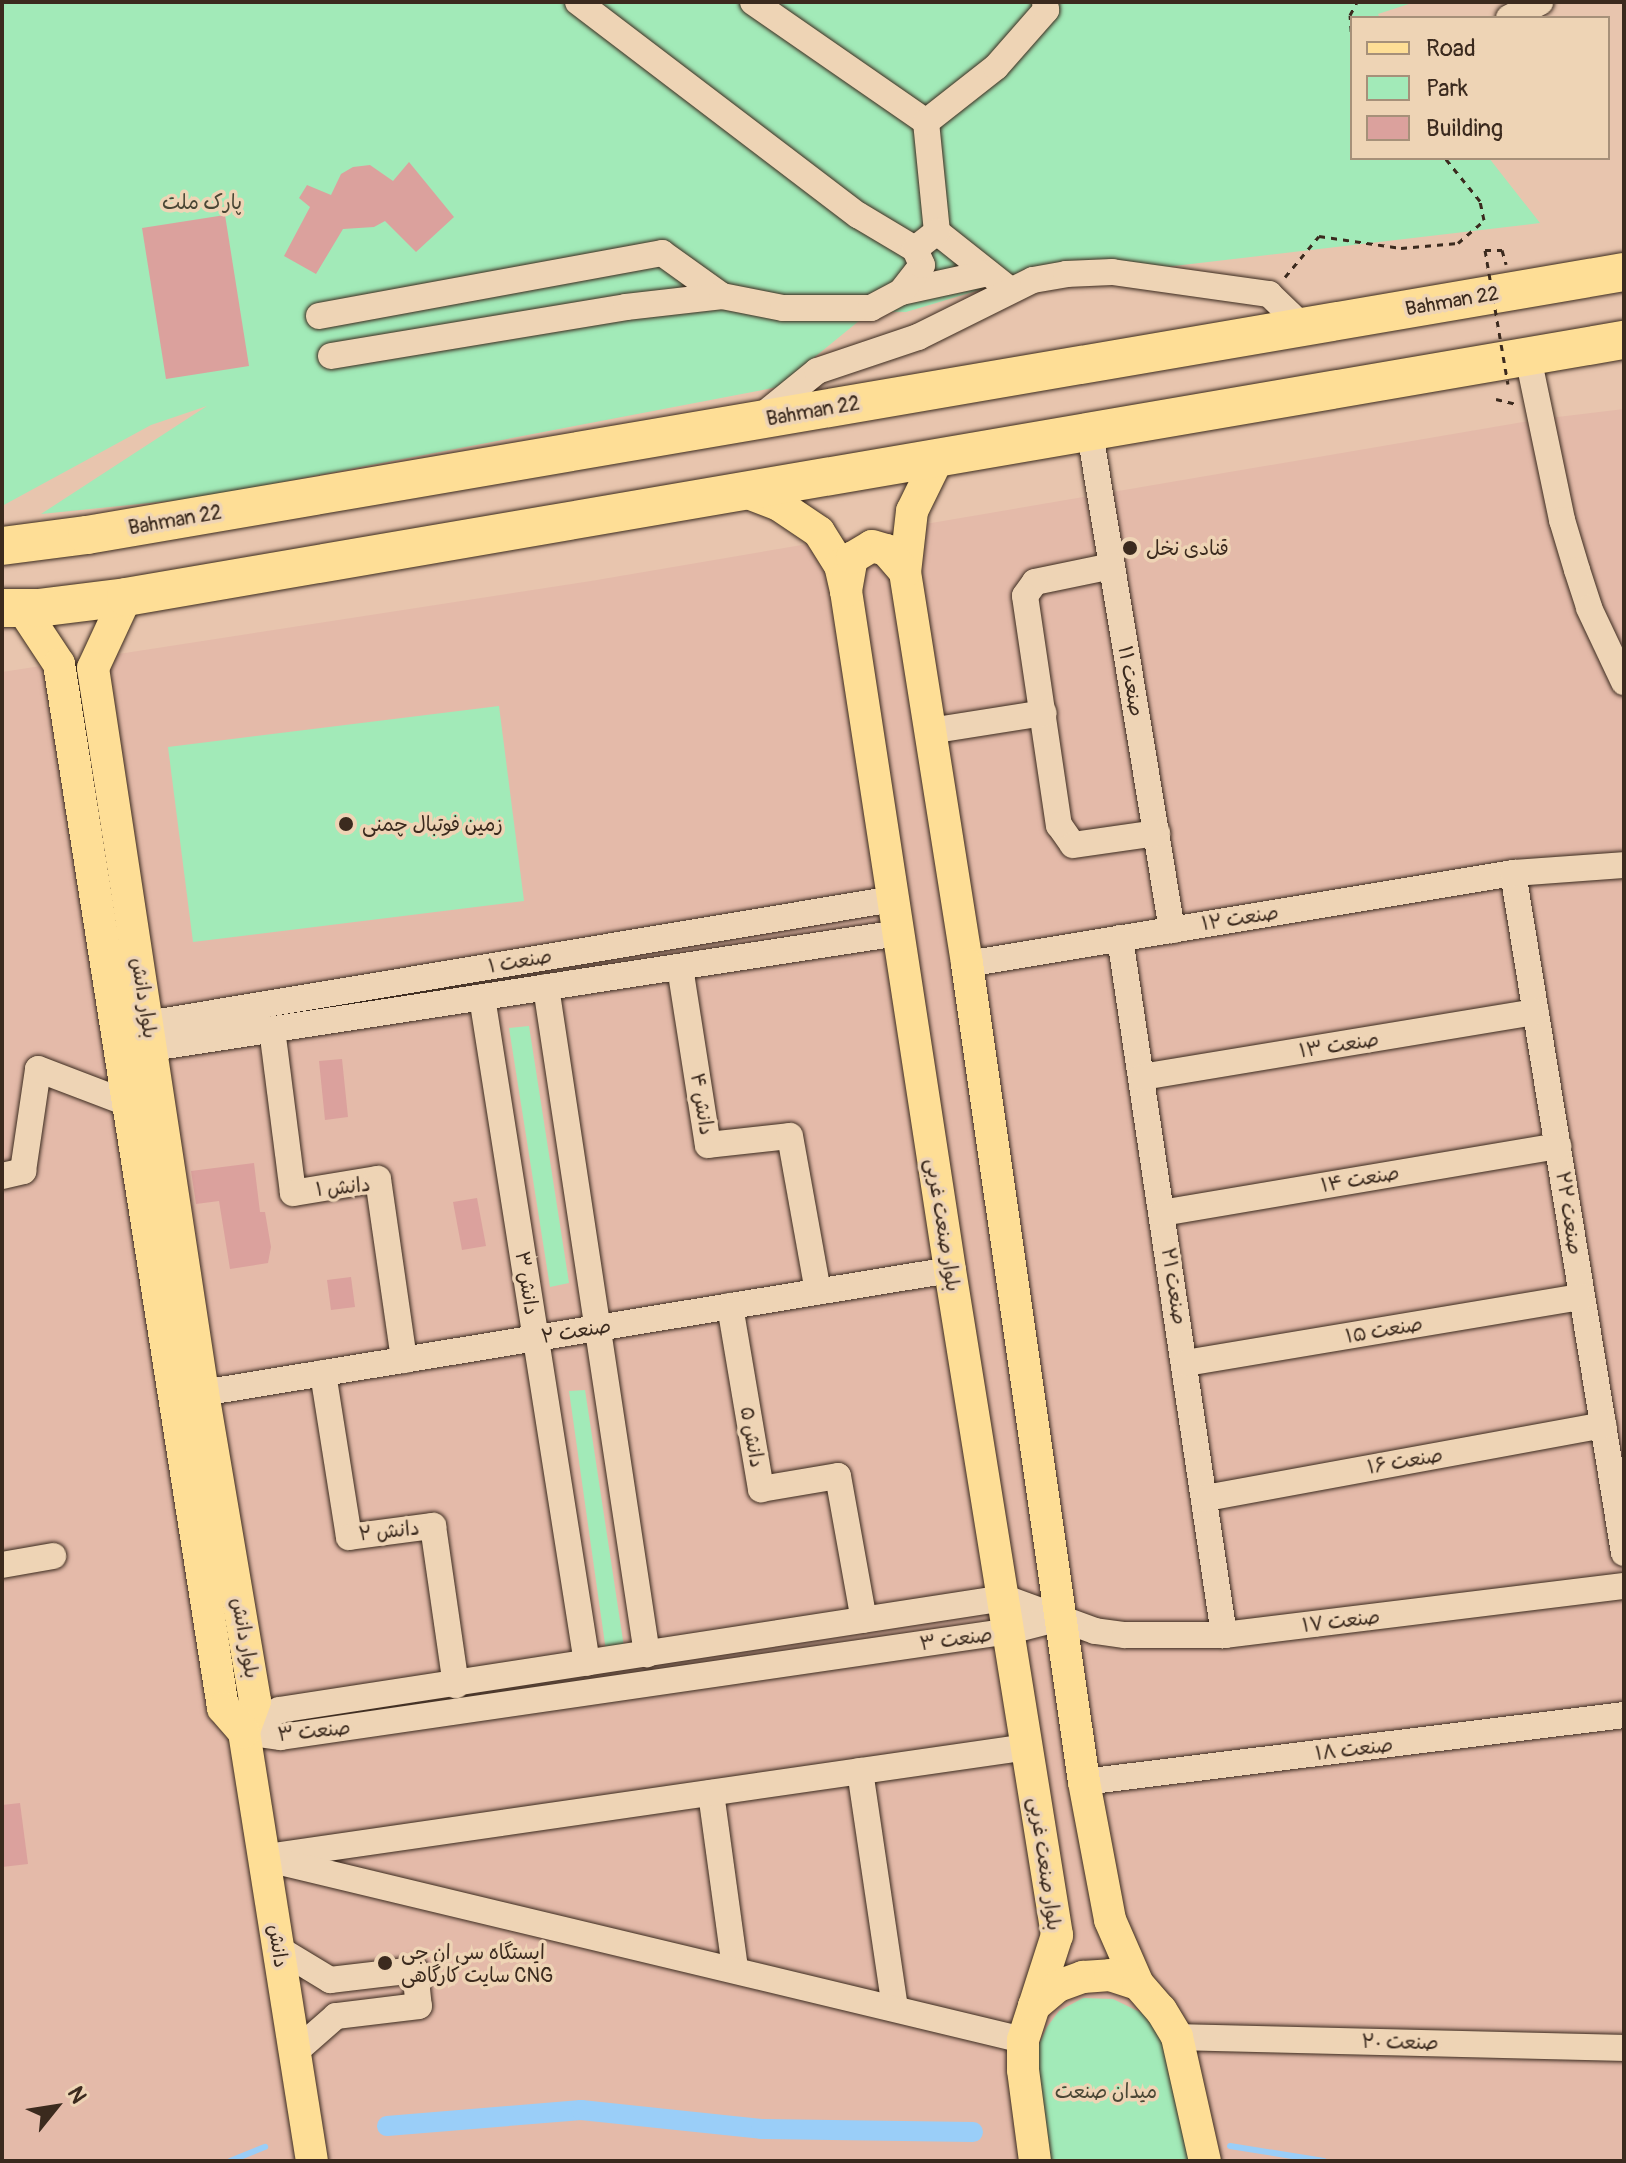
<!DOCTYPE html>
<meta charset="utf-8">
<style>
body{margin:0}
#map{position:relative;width:1626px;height:2163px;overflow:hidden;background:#e8c5ae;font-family:Pangolin,"Playpen Sans Arabic",sans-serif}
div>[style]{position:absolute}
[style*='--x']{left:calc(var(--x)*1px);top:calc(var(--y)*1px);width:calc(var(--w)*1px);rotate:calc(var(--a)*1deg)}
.built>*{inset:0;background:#e4baa9}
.green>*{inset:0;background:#a2eab8}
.stream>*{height:6px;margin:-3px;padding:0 3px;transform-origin:3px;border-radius:3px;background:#9acef8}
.canal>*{height:20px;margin:-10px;padding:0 10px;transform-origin:10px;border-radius:10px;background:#9acef8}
.building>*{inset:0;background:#dba19d}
.path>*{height:3px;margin-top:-1.5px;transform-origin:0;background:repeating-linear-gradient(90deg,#3b2a1e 0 6px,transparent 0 12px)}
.roads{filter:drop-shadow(0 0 2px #3b2a1e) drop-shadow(0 0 2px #3b2a1e)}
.minor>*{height:26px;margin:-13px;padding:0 13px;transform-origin:13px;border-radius:13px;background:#eed4b5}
.major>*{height:32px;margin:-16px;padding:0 16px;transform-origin:16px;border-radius:16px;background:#fede96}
.highway>*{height:38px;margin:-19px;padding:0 19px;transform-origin:19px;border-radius:19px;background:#fede96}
.path-bridge>*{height:3px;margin-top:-1.5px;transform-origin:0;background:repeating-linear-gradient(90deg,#3b2a1e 0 6px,transparent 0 12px)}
.dots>*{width:22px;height:22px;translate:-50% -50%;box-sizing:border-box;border:4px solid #eed4b5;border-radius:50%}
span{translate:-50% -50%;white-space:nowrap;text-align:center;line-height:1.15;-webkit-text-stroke:7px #eed4b5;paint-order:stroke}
.park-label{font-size:20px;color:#4a4735}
.street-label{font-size:20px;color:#3b2a1e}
.poi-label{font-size:20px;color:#3b2a1e}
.left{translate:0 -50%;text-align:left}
.frame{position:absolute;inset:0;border:4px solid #3b2a1e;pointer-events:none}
.legend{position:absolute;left:1350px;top:16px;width:260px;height:144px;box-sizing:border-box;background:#eed4b5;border:2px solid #a69079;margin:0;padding:10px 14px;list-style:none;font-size:24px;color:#3b2a1e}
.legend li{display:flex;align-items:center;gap:16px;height:40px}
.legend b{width:40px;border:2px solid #a69079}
.north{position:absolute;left:16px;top:2067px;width:80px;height:80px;-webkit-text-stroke:6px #eed4b5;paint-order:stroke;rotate:60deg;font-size:22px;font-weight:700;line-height:32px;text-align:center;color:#3b2a1e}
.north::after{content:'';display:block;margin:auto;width:28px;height:36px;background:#3b2a1e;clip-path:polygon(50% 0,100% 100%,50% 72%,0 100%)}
</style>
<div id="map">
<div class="built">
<i style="clip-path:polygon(1624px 409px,1624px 2161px,2px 2161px,2px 672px,591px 581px,1541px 419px)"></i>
</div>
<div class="green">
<i style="clip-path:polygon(2px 2px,1415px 2px,1378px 14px,1380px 18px,1352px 18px,1352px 158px,1489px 158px,1540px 223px,986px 288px,906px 312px,778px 310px,865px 316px,778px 387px,199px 498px,41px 514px,207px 406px,151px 425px,2px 506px)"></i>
<i style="clip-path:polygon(499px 706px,524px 901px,193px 942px,168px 747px)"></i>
<i style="clip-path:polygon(529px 1026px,569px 1283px,550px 1287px,509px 1028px)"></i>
<i style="clip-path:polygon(585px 1390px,624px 1647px,606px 1651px,569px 1391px)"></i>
<i style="clip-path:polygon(1083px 1998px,1113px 1999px,1146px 2015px,1168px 2051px,1192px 2161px,1044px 2161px,1032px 2059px,1047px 2027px,1059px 2011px)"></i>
</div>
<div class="stream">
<i style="--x:1230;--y:2146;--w:95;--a:9.1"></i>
<i style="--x:230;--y:2161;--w:38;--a:-22"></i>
</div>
<div class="canal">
<i style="--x:387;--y:2126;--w:195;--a:-4.7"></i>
<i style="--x:581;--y:2110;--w:181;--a:6"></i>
<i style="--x:761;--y:2129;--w:212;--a:0.8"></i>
</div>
<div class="building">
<i style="clip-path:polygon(409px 162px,454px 217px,416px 252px,385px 221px,374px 227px,343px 229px,316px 274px,284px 256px,310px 207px,299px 198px,307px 185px,331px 195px,341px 174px,353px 167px,370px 165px,393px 181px)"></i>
<i style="clip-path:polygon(225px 215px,249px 366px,166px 379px,142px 228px)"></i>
<i style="clip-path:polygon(342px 1059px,348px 1117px,325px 1120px,319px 1061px)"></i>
<i style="clip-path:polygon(254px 1163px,260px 1212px,265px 1212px,271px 1247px,268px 1263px,230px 1269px,219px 1201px,196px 1204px,191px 1171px)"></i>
<i style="clip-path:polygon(477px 1198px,486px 1246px,462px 1250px,453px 1202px)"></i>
<i style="clip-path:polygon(351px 1277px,355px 1307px,331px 1310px,327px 1280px)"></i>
<i style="clip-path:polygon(20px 1803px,28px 1864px,2px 1867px,2px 1805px)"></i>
</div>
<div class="path">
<i style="--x:1352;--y:43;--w:28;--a:-94"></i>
<i style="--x:1350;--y:15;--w:15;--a:-62"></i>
<i style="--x:1485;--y:250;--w:17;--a:0"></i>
<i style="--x:1502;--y:250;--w:15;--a:74"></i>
<i style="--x:1285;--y:277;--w:53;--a:-50.3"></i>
<i style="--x:1319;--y:236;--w:83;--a:8.3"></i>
<i style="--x:1401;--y:248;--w:57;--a:-5"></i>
<i style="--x:1458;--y:243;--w:35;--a:-41"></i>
<i style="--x:1484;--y:220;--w:19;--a:-102"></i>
<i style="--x:1480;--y:201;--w:55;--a:-129.1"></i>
<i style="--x:1496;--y:399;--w:21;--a:14"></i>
</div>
<div class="roads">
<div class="minor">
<i style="--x:578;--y:2;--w:352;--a:37.3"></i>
<i style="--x:858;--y:215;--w:66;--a:30.8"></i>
<i style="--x:753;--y:2;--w:211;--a:34.7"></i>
<i style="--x:1509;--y:18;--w:35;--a:-27"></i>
<i style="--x:1010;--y:290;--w:93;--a:-141.5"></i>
<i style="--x:937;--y:232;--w:111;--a:-95.7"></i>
<i style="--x:926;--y:122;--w:89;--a:-38.2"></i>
<i style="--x:996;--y:67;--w:76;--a:-48.7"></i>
<i style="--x:1046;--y:10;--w:8;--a:-97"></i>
<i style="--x:901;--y:292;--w:89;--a:-12.3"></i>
<i style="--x:319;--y:316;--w:349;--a:-10.4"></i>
<i style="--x:662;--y:253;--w:74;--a:35.6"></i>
<i style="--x:331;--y:356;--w:299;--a:-9.4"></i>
<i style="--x:626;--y:307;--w:97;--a:-6.5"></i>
<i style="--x:722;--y:296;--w:62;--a:11.1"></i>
<i style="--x:783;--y:308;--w:88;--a:0"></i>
<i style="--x:871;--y:308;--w:34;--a:-28"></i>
<i style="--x:901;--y:292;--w:34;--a:-52"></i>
<i style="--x:922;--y:265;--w:17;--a:-114"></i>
<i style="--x:915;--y:249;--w:28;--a:-38"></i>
<i style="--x:1528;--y:357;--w:167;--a:78.2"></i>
<i style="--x:1562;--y:520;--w:52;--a:73.3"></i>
<i style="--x:1577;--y:570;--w:40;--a:72"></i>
<i style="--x:1589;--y:608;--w:82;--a:64.7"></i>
<i style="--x:758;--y:419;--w:76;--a:-39.1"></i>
<i style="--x:817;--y:371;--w:107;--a:-18.6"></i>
<i style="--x:918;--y:337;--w:128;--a:-26.4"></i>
<i style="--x:1033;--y:280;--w:34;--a:-10"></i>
<i style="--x:1066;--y:274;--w:46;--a:-2.5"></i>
<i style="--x:1112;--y:272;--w:159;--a:8"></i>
<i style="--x:1269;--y:294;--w:47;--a:44.1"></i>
<i style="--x:1090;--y:433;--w:504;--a:80.63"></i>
<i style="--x:1112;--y:566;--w:79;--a:168.3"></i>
<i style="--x:1035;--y:582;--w:17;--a:126"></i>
<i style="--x:1025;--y:596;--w:232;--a:81.6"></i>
<i style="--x:1059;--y:825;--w:24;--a:55"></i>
<i style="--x:1073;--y:845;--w:85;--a:-8.1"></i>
<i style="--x:930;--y:731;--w:115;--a:-9"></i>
<i style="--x:1513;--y:873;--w:689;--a:80.73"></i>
<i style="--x:1120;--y:938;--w:705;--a:81.51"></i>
<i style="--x:967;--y:964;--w:554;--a:-9.46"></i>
<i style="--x:1513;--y:873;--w:111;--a:-4.1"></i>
<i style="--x:680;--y:967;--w:180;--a:81.1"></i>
<i style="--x:708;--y:1145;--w:82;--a:-6.3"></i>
<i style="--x:790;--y:1136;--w:158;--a:79.8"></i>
<i style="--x:546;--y:987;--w:675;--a:81.39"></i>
<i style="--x:482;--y:997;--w:674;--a:81.04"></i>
<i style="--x:147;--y:1024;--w:756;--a:-9.51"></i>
<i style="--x:272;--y:1029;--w:165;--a:82.7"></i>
<i style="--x:293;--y:1193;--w:86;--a:-9.4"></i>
<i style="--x:378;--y:1179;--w:183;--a:81.8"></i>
<i style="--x:152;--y:1048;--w:755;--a:-8.76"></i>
<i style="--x:1142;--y:1077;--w:399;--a:-9.4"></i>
<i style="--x:2;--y:1176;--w:22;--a:-13"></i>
<i style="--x:23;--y:1171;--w:103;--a:-81.6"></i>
<i style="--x:38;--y:1069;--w:95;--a:20.9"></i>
<i style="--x:1162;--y:1213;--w:402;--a:-9.6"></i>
<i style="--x:730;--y:1306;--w:186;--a:80.4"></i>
<i style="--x:761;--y:1489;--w:78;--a:-9.6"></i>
<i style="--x:838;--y:1476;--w:146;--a:79.8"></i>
<i style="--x:1186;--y:1363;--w:401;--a:-9.5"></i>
<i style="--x:323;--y:1373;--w:166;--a:81"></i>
<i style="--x:349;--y:1537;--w:85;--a:-7.5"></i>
<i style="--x:433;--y:1526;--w:161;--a:81.8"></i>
<i style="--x:184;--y:1396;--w:776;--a:-9.34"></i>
<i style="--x:1206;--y:1498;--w:404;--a:-10.4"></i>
<i style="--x:2;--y:1565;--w:52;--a:-10"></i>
<i style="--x:244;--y:1732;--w:41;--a:-32.2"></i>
<i style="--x:279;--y:1710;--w:735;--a:-8.77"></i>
<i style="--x:1005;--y:1598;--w:96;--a:20.1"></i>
<i style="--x:1095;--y:1631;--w:30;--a:8"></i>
<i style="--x:1125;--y:1635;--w:99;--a:0"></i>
<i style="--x:1224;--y:1635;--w:403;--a:-7"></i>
<i style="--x:244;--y:1732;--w:37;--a:8"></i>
<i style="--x:281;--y:1737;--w:737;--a:-8.27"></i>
<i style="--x:1010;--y:1631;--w:52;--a:-14.6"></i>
<i style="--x:860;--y:1771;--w:239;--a:81.6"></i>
<i style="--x:1084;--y:1782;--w:544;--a:-7.07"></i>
<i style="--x:711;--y:1793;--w:178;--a:82.2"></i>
<i style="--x:280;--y:1855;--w:756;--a:-8.22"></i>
<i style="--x:264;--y:1858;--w:781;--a:13.48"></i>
<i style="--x:279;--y:1949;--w:60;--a:31.3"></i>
<i style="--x:330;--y:1980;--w:86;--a:-6.7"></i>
<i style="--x:415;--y:1970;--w:36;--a:84"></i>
<i style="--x:419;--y:2006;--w:84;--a:173.1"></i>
<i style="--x:336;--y:2016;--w:55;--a:138.7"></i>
<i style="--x:1177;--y:2037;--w:447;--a:1.4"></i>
</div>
<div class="major">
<i style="--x:939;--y:456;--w:61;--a:116.1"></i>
<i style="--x:912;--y:511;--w:61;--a:96.5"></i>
<i style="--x:905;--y:572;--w:397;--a:81"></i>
<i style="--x:967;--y:964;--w:826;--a:81.86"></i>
<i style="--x:1084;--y:1782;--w:140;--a:79.3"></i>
<i style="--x:1110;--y:1920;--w:70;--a:66.4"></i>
<i style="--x:743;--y:491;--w:39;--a:21"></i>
<i style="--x:779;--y:505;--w:48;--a:34"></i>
<i style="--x:819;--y:532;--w:39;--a:58"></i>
<i style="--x:840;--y:565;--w:27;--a:77"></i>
<i style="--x:846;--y:591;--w:687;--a:81.29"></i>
<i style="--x:950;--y:1270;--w:674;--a:80.86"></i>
<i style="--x:1057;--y:1935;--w:75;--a:107.9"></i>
<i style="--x:846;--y:591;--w:34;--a:-80"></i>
<i style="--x:852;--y:558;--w:23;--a:-31"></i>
<i style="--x:872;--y:546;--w:15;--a:16"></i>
<i style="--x:886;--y:550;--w:29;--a:49"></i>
<i style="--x:126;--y:597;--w:78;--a:114.9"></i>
<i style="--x:93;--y:668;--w:733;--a:81.37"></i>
<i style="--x:203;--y:1393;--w:312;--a:80.4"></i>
<i style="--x:255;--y:1701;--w:33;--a:110"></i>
<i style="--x:244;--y:1732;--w:434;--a:81"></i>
<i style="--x:22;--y:608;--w:67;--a:56.5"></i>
<i style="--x:59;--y:664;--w:1057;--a:81.07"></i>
<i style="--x:223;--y:1708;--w:32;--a:49"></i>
<i style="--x:1035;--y:2161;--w:92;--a:-97.5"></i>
<i style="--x:1023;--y:2070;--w:30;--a:-90"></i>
<i style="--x:1023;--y:2040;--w:36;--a:-72"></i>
<i style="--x:1034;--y:2006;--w:31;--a:-40"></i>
<i style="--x:1058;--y:1986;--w:27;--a:-20"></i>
<i style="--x:1083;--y:1977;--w:27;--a:-4"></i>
<i style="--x:1110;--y:1975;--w:29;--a:18"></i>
<i style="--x:1138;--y:1984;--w:35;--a:49"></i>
<i style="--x:1161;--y:2010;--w:31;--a:59"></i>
<i style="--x:1177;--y:2037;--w:127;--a:77.3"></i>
</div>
<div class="highway">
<i style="--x:2;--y:546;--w:86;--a:-7.4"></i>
<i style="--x:87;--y:535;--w:1559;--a:-9.71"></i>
<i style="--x:2;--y:608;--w:36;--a:0"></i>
<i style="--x:38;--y:608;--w:89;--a:-7.1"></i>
<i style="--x:126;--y:597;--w:1520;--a:-9.74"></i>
</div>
</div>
<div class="path-bridge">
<i style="--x:1485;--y:250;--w:136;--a:80.3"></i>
</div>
<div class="dots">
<i style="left:1130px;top:548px;background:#3b2a1e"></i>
<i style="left:346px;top:824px;background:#3b2a1e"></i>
<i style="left:385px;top:1963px;background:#3b2a1e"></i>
</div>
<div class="park-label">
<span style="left:202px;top:202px">پارک ملت</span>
<span style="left:1106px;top:2091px">میدان صنعت</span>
</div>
<div class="street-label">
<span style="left:1452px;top:301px;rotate:-10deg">Bahman 22</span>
<span style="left:813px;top:411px;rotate:-10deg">Bahman 22</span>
<span style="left:175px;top:520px;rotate:-10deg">Bahman 22</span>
<span style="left:1131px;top:681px;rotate:80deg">صنعت ۱۱</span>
<span style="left:1240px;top:918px;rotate:-9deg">صنعت ۱۲</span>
<span style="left:520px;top:961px;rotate:-10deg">صنعت ۱</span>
<span style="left:144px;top:998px;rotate:81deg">بلوار دانش</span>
<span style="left:1339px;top:1045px;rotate:-9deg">صنعت ۱۳</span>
<span style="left:702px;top:1104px;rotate:81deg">دانش ۴</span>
<span style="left:1360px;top:1179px;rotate:-10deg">صنعت ۱۴</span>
<span style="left:343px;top:1187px;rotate:-6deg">دانش ۱</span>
<span style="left:1569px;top:1213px;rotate:81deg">صنعت ۲۲</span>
<span style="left:943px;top:1225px;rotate:81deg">بلوار صنعت غربی</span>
<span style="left:527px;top:1283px;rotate:81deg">دانش ۳</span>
<span style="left:1174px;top:1286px;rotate:81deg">صنعت ۲۱</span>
<span style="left:1384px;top:1330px;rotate:-10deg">صنعت ۱۵</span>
<span style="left:576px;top:1331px;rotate:-9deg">صنعت ۲</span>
<span style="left:752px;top:1437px;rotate:80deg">دانش ۵</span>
<span style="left:1405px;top:1461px;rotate:-10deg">صنعت ۱۶</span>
<span style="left:389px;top:1531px;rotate:-6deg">دانش ۲</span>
<span style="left:1341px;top:1621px;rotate:-7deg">صنعت ۱۷</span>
<span style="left:245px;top:1638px;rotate:80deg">بلوار دانش</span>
<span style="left:956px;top:1639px;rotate:-8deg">صنعت ۳</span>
<span style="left:314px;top:1731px;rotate:-6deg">صنعت ۳</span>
<span style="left:1354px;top:1749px;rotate:-7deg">صنعت ۱۸</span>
<span style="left:1045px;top:1864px;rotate:82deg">بلوار صنعت غربی</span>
<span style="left:278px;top:1946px;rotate:81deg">دانش</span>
<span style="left:1400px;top:2042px;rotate:1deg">صنعت ۲۰</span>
</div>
<div class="poi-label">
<span class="left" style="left:1146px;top:548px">قنادی نخل</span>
<span class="left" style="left:362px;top:824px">زمین فوتبال چمنی</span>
<span class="left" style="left:401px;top:1964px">ایستگاه سی ان جی<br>سایت کارگاهی CNG</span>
</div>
<div class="frame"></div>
<ul class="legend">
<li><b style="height:10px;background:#fede96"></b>Road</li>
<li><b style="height:22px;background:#a2eab8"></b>Park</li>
<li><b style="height:22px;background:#dba19d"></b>Building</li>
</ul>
<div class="north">N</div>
</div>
